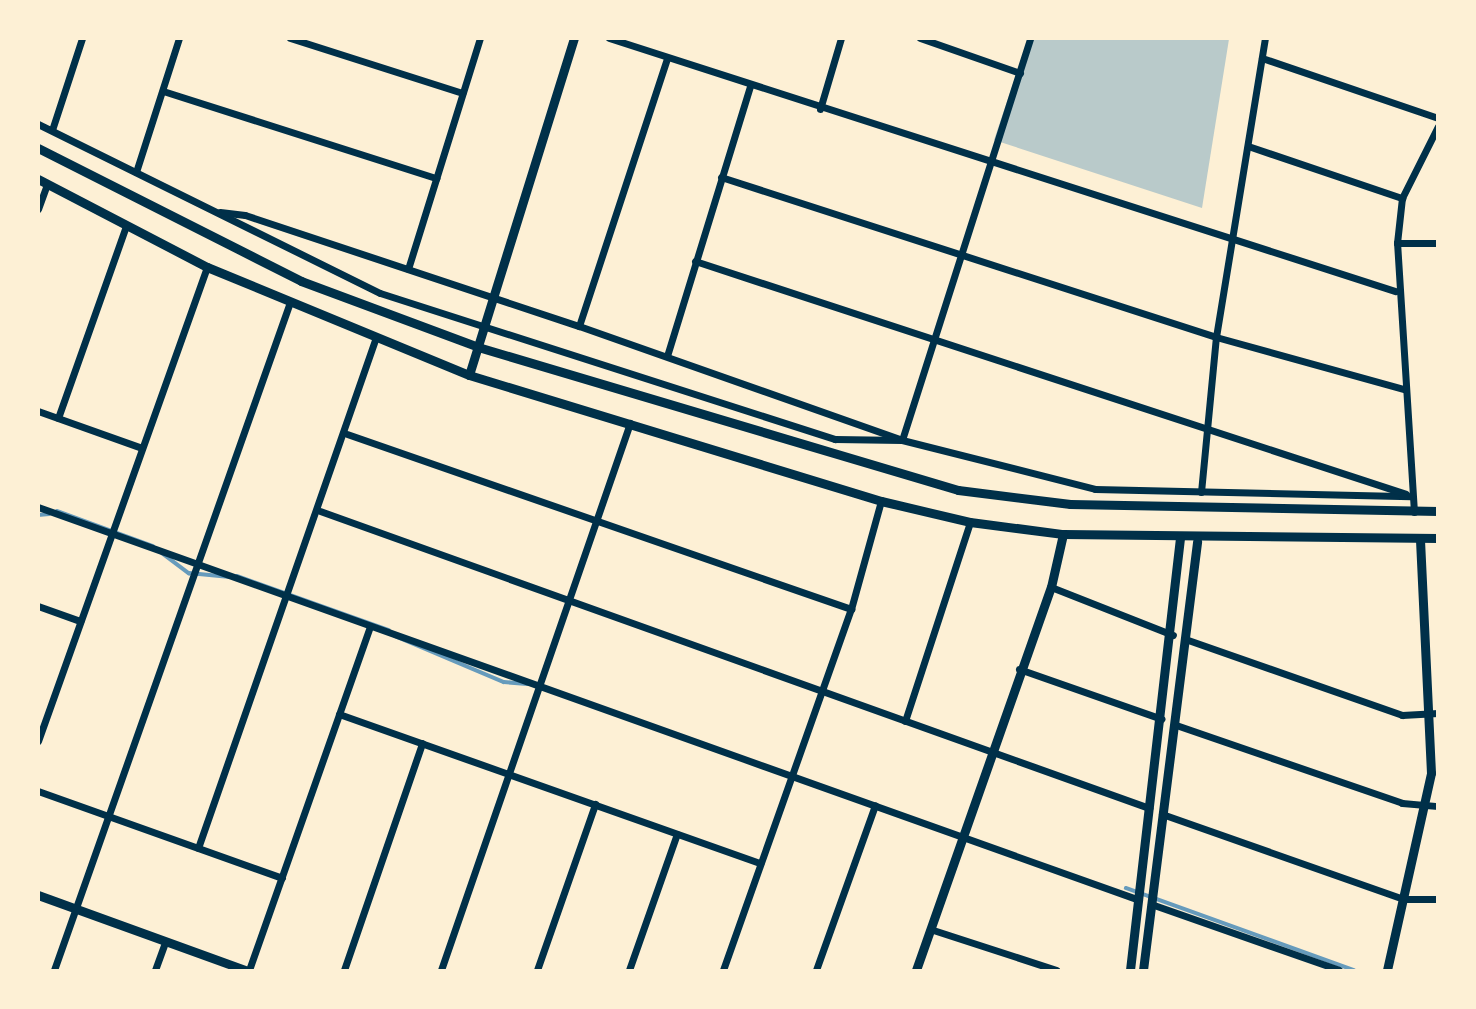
<!DOCTYPE html>
<style>
body{margin:0}
#map{position:relative;width:1476px;height:1009px;overflow:hidden;background:#fdf0d5;font-family:Helvetica,sans-serif}
div>[style]{position:absolute}
[style*='--x']{left:calc(var(--x)*1px);top:calc(var(--y)*1px);width:calc(var(--w)*1px);rotate:calc(var(--a)*1deg)}
.green>*{inset:0;background:#b9caca}
.stream>*{height:3.5px;margin:-1.75px;padding:0 1.75px;transform-origin:1.75px;border-radius:1.75px;background:#669bbc}
.minor>*{height:7px;margin:-3.5px;padding:0 3.5px;transform-origin:3.5px;border-radius:3.5px;background:#003049}
.tertiary>*{height:9px;margin:-4.5px;padding:0 4.5px;transform-origin:4.5px;border-radius:4.5px;background:#003049}
span{translate:-50% -50%;white-space:nowrap;text-align:center;line-height:1.15;-webkit-text-stroke:7px #fdf0d5;paint-order:stroke}
.frame{position:absolute;inset:0;border:40px solid #fdf0d5;pointer-events:none}
</style>
<div id="map">
<div class="green">
<i style="clip-path:polygon(1028px 39px,1229px 39px,1202px 208px,994px 140px)"></i>
</div>
<div class="stream">
<i style="--x:57;--y:511;--w:102;--a:20"></i>
<i style="--x:38;--y:515;--w:11;--a:-5"></i>
<i style="--x:162;--y:553;--w:34;--a:37"></i>
<i style="--x:189;--y:573;--w:41;--a:5.6"></i>
<i style="--x:237;--y:576;--w:161;--a:19.6"></i>
<i style="--x:395;--y:636;--w:118;--a:22.9"></i>
<i style="--x:504;--y:682;--w:23;--a:5"></i>
<i style="--x:1126;--y:888;--w:242;--a:19.8"></i>
</div>
<div class="minor">
<i style="--x:290;--y:38;--w:181;--a:17.7"></i>
<i style="--x:609;--y:38;--w:826;--a:17.84"></i>
<i style="--x:920;--y:38;--w:106;--a:19.3"></i>
<i style="--x:1262;--y:58;--w:186;--a:18.8"></i>
<i style="--x:163;--y:91;--w:287;--a:17.7"></i>
<i style="--x:820;--y:109;--w:74;--a:-73.5"></i>
<i style="--x:38;--y:124;--w:381;--a:26.3"></i>
<i style="--x:380;--y:293;--w:478;--a:17.8"></i>
<i style="--x:835;--y:439;--w:67;--a:0.9"></i>
<i style="--x:902;--y:440;--w:422;--a:-72.3"></i>
<i style="--x:52;--y:130;--w:97;--a:-71.9"></i>
<i style="--x:1248;--y:146;--w:163;--a:18.7"></i>
<i style="--x:136;--y:172;--w:141;--a:-72.2"></i>
<i style="--x:721;--y:177;--w:520;--a:17.91"></i>
<i style="--x:1216;--y:337;--w:195;--a:15.5"></i>
<i style="--x:38;--y:209;--w:27;--a:-70"></i>
<i style="--x:220;--y:212;--w:25;--a:7"></i>
<i style="--x:245;--y:215;--w:352;--a:18.4"></i>
<i style="--x:579;--y:326;--w:343;--a:19.4"></i>
<i style="--x:902;--y:440;--w:199;--a:14.2"></i>
<i style="--x:1095;--y:489;--w:316;--a:1.3"></i>
<i style="--x:1397;--y:243;--w:41;--a:0"></i>
<i style="--x:695;--y:261;--w:748;--a:18.14"></i>
<i style="--x:408;--y:269;--w:242;--a:-72.7"></i>
<i style="--x:579;--y:326;--w:281;--a:-71.8"></i>
<i style="--x:667;--y:356;--w:282;--a:-72.9"></i>
<i style="--x:38;--y:411;--w:110;--a:19.6"></i>
<i style="--x:58;--y:418;--w:204;--a:-70.5"></i>
<i style="--x:347;--y:434;--w:534;--a:19.15"></i>
<i style="--x:1201;--y:492;--w:156;--a:-84.5"></i>
<i style="--x:1216;--y:337;--w:303;--a:-80.7"></i>
<i style="--x:38;--y:507;--w:1169;--a:19.64"></i>
<i style="--x:320;--y:511;--w:881;--a:19.71"></i>
<i style="--x:1414;--y:512;--w:270;--a:-93.6"></i>
<i style="--x:1397;--y:243;--w:45;--a:-83.7"></i>
<i style="--x:1402;--y:198;--w:80;--a:-63.4"></i>
<i style="--x:1051;--y:587;--w:131;--a:21.5"></i>
<i style="--x:38;--y:606;--w:45;--a:19.7"></i>
<i style="--x:1188;--y:640;--w:227;--a:19.3"></i>
<i style="--x:1402;--y:715;--w:36;--a:-3"></i>
<i style="--x:1019;--y:669;--w:151;--a:19.3"></i>
<i style="--x:339;--y:714;--w:447;--a:19.5"></i>
<i style="--x:905;--y:721;--w:209;--a:-71.9"></i>
<i style="--x:1176;--y:725;--w:239;--a:19"></i>
<i style="--x:1402;--y:803;--w:36;--a:5"></i>
<i style="--x:38;--y:741;--w:503;--a:-70.38"></i>
<i style="--x:38;--y:791;--w:259;--a:19.6"></i>
<i style="--x:1162;--y:814;--w:256;--a:19.4"></i>
<i style="--x:1403;--y:899;--w:35;--a:0"></i>
<i style="--x:198;--y:848;--w:538;--a:-70.79"></i>
<i style="--x:1151;--y:904;--w:199;--a:19.3"></i>
<i style="--x:930;--y:929;--w:133;--a:18"></i>
<i style="--x:54;--y:970;--w:705;--a:-70.54"></i>
<i style="--x:155;--y:970;--w:30;--a:-70"></i>
<i style="--x:249;--y:970;--w:364;--a:-70.6"></i>
<i style="--x:344;--y:970;--w:240;--a:-71"></i>
<i style="--x:441;--y:970;--w:579;--a:-70.94"></i>
<i style="--x:537;--y:970;--w:176;--a:-70.7"></i>
<i style="--x:629;--y:970;--w:144;--a:-70.6"></i>
<i style="--x:723;--y:970;--w:383;--a:-70.5"></i>
<i style="--x:851;--y:609;--w:112;--a:-74.5"></i>
<i style="--x:816;--y:970;--w:175;--a:-70.3"></i>
</div>
<div class="tertiary">
<i style="--x:38;--y:148;--w:295;--a:26.8"></i>
<i style="--x:301;--y:281;--w:189;--a:20.4"></i>
<i style="--x:478;--y:347;--w:501;--a:16.59"></i>
<i style="--x:958;--y:490;--w:113;--a:7.1"></i>
<i style="--x:1070;--y:504;--w:368;--a:1.1"></i>
<i style="--x:38;--y:179;--w:191;--a:27.5"></i>
<i style="--x:207;--y:267;--w:283;--a:22.4"></i>
<i style="--x:469;--y:375;--w:431;--a:17"></i>
<i style="--x:881;--y:501;--w:91;--a:13.3"></i>
<i style="--x:970;--y:522;--w:94;--a:7.4"></i>
<i style="--x:1063;--y:534;--w:375;--a:0.6"></i>
<i style="--x:469;--y:375;--w:353;--a:-72.7"></i>
<i style="--x:38;--y:895;--w:220;--a:19.9"></i>
<i style="--x:916;--y:970;--w:406;--a:-70.6"></i>
<i style="--x:1051;--y:587;--w:54;--a:-77.2"></i>
<i style="--x:1130;--y:970;--w:435;--a:-83.4"></i>
<i style="--x:1143;--y:970;--w:432;--a:-82.8"></i>
<i style="--x:1387;--y:970;--w:202;--a:-77.4"></i>
<i style="--x:1431;--y:773;--w:234;--a:-92.7"></i>
</div>
<div class="frame"></div>
</div>
